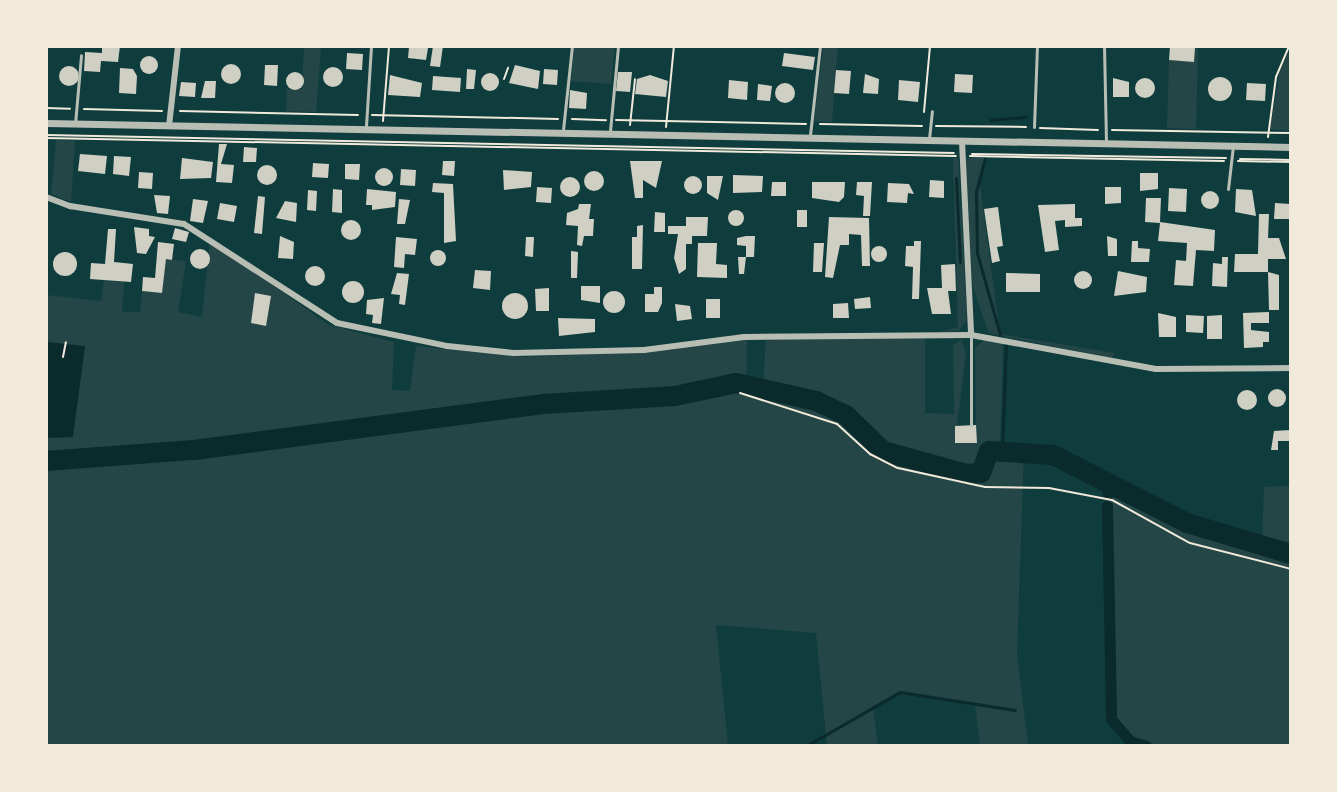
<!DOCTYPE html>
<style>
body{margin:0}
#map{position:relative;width:1337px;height:792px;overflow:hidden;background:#0f3d3e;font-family:"Roboto Condensed",sans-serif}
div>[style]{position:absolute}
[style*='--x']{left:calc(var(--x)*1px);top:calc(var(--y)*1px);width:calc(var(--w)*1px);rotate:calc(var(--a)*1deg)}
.green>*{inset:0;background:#244646}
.water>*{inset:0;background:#0a2a2b}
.stream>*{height:3px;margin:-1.5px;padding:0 1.5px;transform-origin:1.5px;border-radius:1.5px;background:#0a2a2b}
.canal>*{height:11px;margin:-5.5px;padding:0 5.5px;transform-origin:5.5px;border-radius:5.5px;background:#0a2a2b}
.river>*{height:20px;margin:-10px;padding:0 10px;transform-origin:10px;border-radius:10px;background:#0a2a2b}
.building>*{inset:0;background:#cfcfc3}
.round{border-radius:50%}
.path>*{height:2px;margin:-1px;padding:0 1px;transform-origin:1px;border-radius:1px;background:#f1e9da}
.service>*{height:3px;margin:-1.5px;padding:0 1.5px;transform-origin:1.5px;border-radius:1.5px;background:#b8beb3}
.minor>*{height:6px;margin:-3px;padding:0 3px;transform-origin:3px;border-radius:3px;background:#b8beb3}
.tertiary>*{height:7px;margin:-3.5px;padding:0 3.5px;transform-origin:3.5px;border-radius:3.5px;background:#b8beb3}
span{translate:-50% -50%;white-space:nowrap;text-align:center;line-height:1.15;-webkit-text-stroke:8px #f1e9da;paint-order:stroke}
.frame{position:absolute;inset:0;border:48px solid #f1e9da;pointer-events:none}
</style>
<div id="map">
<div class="green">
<i style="clip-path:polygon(304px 46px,321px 46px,316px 112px,286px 111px,287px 89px,302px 89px)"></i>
<i style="clip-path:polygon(591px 46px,615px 46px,611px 84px,571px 81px,574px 47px)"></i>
<i style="clip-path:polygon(823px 46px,838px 46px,832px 122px,814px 121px)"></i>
<i style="clip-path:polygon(1183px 46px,1198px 46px,1196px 129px,1167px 128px,1169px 60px,1195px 47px)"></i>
<i style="clip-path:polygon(1289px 52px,1291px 131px,1270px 129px,1280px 71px)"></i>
<i style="clip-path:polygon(56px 140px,75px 141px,71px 202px,51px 194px)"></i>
<i style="clip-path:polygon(953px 158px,958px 158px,967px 319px,959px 331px,939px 332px,958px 327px)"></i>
<i style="clip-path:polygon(987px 158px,979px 178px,1000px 334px,1115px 353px,1112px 358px,992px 334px,988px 331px,973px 287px,964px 173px,967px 158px)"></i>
<i style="clip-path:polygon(210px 241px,329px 325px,394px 342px,392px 390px,410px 391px,416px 346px,524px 357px,652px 352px,747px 340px,746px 381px,763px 384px,766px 338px,925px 338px,925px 413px,954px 414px,953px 346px,961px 339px,966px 353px,955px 442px,976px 443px,975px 347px,985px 340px,1003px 343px,1000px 447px,1024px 450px,1017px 653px,1028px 746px,980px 746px,975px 704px,900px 692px,873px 707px,878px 746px,827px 746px,816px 633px,716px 625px,728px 746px,46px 746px,46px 295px,101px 301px,104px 280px,124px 282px,122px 312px,140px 312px,142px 291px,162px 293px,166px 259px,186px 261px,178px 312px,202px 317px)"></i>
<i style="clip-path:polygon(1291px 465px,1291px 550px,1262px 541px,1264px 487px,1291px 486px)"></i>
<i style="clip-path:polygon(1107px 484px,1189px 527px,1291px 558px,1291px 746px,1146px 746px,1130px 741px,1111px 719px)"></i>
</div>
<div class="water">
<i style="clip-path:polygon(46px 342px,85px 346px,73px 437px,46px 438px)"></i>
</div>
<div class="stream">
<i style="--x:990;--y:120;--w:36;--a:-5"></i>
<i style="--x:985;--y:158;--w:34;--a:105"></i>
<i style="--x:976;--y:191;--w:62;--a:89.1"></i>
<i style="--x:977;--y:253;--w:85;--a:74.3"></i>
<i style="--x:956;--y:178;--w:84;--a:87.3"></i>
<i style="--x:1002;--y:451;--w:108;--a:-87.9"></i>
<i style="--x:806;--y:746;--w:108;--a:-29.9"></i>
<i style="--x:900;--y:692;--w:116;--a:8.9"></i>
</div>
<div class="canal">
<i style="--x:1106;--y:481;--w:13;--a:81"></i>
<i style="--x:1107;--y:506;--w:213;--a:88.9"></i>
<i style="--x:1111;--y:719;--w:29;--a:49"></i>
<i style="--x:1130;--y:741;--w:17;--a:17"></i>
</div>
<div class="river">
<i style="--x:46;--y:461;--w:148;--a:-4.3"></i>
<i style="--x:194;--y:450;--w:352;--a:-7.5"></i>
<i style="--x:543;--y:404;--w:132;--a:-3.5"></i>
<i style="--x:675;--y:396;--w:62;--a:-12"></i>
<i style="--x:736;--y:383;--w:82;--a:12.7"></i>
<i style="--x:816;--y:401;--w:33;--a:25"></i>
<i style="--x:846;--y:415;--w:52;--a:44.2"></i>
<i style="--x:883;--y:451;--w:86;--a:15.5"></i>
<i style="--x:966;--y:474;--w:15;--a:-4"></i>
<i style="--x:981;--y:473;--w:23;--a:-70"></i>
<i style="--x:989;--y:451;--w:64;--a:3.6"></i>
<i style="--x:1053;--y:455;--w:150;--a:26.9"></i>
<i style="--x:1187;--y:523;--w:109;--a:16.6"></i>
</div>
<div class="building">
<i style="clip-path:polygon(102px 46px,120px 46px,118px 62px,101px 61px,100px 72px,84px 71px,85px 52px,102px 53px)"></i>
<i style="clip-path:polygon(433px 46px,443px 46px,440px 67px,430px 66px)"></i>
<i style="clip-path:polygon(1170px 46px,1195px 47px,1194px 62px,1169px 60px)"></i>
<i style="clip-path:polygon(409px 47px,428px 48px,426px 60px,408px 58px)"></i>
<i style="clip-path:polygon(347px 53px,363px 54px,362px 70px,346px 69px)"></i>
<i style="clip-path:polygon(784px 53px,815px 57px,813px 70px,782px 66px)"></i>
<i class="round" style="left:140px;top:56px;width:18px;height:18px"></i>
<i class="round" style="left:221px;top:64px;width:20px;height:20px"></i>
<i style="clip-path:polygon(265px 65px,278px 65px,277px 86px,264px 85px)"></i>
<i style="clip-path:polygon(515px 65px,540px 71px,538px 89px,509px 83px)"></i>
<i class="round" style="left:59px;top:66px;width:20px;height:20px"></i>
<i class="round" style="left:323px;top:67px;width:20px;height:20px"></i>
<i style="clip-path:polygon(120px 68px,133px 69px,137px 76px,136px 94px,119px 93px)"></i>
<i style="clip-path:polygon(467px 69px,476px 70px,474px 89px,466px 89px)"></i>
<i style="clip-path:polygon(544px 69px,558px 70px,557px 85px,543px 84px)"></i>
<i style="clip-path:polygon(836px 70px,851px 71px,849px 94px,834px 93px)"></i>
<i style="clip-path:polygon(618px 72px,632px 72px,630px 92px,616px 91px)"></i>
<i class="round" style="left:286px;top:72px;width:18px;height:18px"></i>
<i class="round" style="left:481px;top:73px;width:18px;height:18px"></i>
<i style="clip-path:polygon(865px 74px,879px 79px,878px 94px,863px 93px)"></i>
<i style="clip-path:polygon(955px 74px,973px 75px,972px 93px,954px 92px)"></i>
<i style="clip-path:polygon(390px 75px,422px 83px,420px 97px,388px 95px)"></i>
<i style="clip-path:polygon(650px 75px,668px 81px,666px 97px,635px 94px,637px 79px)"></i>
<i style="clip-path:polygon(433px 76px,461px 78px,460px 92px,432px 90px)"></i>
<i class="round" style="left:1208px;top:77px;width:24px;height:24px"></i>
<i style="clip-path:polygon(1113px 78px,1129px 82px,1129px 97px,1113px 97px)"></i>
<i class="round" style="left:1135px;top:78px;width:20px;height:20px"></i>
<i style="clip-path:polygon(729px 80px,748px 82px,747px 100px,728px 98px)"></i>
<i style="clip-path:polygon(899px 80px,920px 82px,918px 102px,898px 100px)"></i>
<i style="clip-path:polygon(205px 81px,216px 81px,215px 98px,201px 98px)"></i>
<i style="clip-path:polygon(181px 82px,196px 83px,195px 97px,179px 96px)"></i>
<i class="round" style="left:775px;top:83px;width:20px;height:20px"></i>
<i style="clip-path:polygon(1247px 83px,1266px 84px,1265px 101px,1246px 100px)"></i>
<i style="clip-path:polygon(758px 84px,772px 86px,770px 101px,757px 100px)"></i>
<i style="clip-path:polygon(570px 90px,587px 93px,586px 109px,569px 108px)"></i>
<i style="clip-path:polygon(219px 144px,227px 144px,221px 164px,234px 165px,232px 183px,216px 182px)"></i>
<i style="clip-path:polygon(244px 147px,257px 148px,256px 162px,243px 162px)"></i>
<i style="clip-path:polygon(80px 154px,107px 156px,105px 174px,78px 171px)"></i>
<i style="clip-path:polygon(114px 156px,131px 157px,129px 176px,113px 174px)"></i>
<i style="clip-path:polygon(182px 158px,213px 162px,211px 178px,180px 179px)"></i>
<i style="clip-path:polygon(443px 161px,455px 161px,454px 176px,442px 175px)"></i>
<i style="clip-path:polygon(630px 161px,662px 161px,656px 188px,643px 180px,643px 198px,635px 198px)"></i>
<i style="clip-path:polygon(313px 163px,329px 164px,328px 178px,312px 177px)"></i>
<i style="clip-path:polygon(345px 164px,360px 164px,359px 180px,345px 179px)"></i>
<i class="round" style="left:257px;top:165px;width:20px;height:20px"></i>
<i class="round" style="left:375px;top:168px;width:18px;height:18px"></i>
<i style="clip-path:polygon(401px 169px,416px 170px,415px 186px,400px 185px)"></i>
<i style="clip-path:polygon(503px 170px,532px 172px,531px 187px,504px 190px)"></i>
<i class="round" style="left:584px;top:171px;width:20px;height:20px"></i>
<i style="clip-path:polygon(139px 172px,153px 173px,152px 189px,138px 188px)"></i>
<i style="clip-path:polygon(1140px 173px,1158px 173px,1158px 189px,1140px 191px)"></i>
<i style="clip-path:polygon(733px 175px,763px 176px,762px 192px,733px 193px)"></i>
<i style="clip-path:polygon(707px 176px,723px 176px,718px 200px,707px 193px)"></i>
<i class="round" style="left:684px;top:176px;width:18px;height:18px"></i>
<i class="round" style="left:560px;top:177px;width:20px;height:20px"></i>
<i style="clip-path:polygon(930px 180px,944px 181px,944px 198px,929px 197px)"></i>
<i style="clip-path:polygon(772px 182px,786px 182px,786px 196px,771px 196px)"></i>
<i style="clip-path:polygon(812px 182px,845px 182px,844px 197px,839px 202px,812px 198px)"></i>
<i style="clip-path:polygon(857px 182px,872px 182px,870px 216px,863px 216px,864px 196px,856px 195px)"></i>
<i style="clip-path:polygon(433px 183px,453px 184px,456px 241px,444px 243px,444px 193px,432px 192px)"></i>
<i style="clip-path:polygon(888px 183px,909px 184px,914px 194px,908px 193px,907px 203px,887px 202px)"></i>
<i style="clip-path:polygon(537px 187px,552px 188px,551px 203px,536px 202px)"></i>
<i style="clip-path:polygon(1105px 187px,1121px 187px,1121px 203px,1105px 204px)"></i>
<i style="clip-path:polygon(1169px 188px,1187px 189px,1186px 212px,1168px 211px)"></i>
<i style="clip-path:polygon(333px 189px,342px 190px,342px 213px,332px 212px)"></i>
<i style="clip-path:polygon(367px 189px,396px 192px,395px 207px,372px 210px,372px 205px,366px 205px)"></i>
<i style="clip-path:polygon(1236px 189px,1252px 190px,1256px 216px,1235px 212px)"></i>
<i style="clip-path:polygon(308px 190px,317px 191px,316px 211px,307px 210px)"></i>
<i class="round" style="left:1201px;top:191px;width:18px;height:18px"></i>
<i style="clip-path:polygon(154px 195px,170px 196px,168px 214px,157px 213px)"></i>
<i style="clip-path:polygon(258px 196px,265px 197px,262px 234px,254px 233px)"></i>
<i style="clip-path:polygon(1146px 198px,1161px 198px,1160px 222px,1215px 230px,1214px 251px,1196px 250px,1193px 286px,1174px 285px,1176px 260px,1186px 261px,1187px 243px,1158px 241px,1160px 223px,1145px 222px)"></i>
<i style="clip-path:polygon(193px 199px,208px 201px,203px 223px,190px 221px)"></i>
<i style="clip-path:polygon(399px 199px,410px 200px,405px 224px,397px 224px)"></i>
<i style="clip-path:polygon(285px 201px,297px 203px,296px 222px,276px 218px)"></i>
<i style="clip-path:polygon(220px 203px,237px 206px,234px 222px,217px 219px)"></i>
<i style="clip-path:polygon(1275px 203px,1291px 204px,1290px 219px,1274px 219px)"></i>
<i style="clip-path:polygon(579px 204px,591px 204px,589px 219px,594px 219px,593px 236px,584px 236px,582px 246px,577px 245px,578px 226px,566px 225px,567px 213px,578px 209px)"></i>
<i style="clip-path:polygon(1075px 204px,1075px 218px,1082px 218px,1082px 226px,1065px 227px,1065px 220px,1055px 221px,1059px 250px,1045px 252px,1038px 205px)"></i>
<i style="clip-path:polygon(998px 207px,1003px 246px,997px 247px,1000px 261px,992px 263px,984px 209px)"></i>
<i class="round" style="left:728px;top:210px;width:16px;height:16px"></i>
<i style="clip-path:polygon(797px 210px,807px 210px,807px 227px,797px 227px)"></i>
<i style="clip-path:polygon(655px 212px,665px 213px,665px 232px,654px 232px)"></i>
<i style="clip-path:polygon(1259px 214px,1269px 214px,1268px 238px,1279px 238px,1286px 259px,1268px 259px,1268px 272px,1234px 272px,1235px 254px,1258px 254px)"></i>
<i style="clip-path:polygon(686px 217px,708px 217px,707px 236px,692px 236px,692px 244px,686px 244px,686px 269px,679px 274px,674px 258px,678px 234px,668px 234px,668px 226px,686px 226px)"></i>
<i style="clip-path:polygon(829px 217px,869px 218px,870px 266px,862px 266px,861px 235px,849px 234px,849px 245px,840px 245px,833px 278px,825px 277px)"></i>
<i class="round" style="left:341px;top:220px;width:20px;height:20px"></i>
<i style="clip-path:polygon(643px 225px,642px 269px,632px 269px,632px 237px,637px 237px,637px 226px)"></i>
<i style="clip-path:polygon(134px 227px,149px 229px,149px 236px,155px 237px,146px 254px,137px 253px)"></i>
<i style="clip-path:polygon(175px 228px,189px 232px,186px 242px,172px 239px)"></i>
<i style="clip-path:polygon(108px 229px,116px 229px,114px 262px,133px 264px,131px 282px,90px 279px,91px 263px,105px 264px)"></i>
<i style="clip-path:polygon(280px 236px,294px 242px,293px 259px,278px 258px)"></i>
<i style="clip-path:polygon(746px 236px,755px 236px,754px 257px,746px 257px,744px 274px,739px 274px,738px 257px,746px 257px,746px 246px,737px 245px,737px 238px)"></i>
<i style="clip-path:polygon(1107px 236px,1117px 239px,1117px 256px,1108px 256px)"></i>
<i style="clip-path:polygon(396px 237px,417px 239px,415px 255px,405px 254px,404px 268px,394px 267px)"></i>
<i style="clip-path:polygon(526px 237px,534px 237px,533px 257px,525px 256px)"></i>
<i style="clip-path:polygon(914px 241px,921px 241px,919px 299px,912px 299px,913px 267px,905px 266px,906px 246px,914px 246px)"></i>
<i style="clip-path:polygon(1132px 241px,1138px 241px,1138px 248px,1150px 249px,1149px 262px,1131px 262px)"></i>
<i style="clip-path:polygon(158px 242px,174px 244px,172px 260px,166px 259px,162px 293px,142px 291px,143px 277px,155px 278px)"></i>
<i style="clip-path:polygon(698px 243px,717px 243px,716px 264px,727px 265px,727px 278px,697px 277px)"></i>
<i style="clip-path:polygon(814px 243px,824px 243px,822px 272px,813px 272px)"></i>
<i class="round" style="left:871px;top:246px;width:16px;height:16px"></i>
<i class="round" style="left:190px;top:249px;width:20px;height:20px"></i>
<i class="round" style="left:430px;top:250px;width:16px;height:16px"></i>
<i style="clip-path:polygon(571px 251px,578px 252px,577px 278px,571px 278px)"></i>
<i class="round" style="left:53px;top:252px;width:24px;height:24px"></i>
<i style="clip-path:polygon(1222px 257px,1228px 257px,1227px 287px,1212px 286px,1213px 263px,1222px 264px)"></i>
<i style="clip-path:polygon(955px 264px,956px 291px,948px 291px,951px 314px,932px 314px,927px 288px,942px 288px,941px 265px)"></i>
<i class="round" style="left:305px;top:266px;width:20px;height:20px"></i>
<i style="clip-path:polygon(475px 270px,491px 271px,490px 290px,473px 288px)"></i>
<i class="round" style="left:1074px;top:271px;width:18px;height:18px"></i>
<i style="clip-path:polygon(1118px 271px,1147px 277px,1146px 292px,1114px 296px)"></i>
<i style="clip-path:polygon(1268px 272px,1279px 275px,1279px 310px,1269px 310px)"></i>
<i style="clip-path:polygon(397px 273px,409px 274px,405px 305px,399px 304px,400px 295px,391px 294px)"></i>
<i style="clip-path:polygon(1006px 273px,1040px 274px,1040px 292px,1006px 292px)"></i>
<i class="round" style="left:342px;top:281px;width:22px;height:22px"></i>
<i style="clip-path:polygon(581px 286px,600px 286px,600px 303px,581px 300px)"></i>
<i style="clip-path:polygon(654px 287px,662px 287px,662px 303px,658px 312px,645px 312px,645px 294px,654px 294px)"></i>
<i style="clip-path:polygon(549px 288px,549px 311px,536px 311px,535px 289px)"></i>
<i class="round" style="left:603px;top:291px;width:22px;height:22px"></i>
<i class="round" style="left:502px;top:293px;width:26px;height:26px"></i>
<i style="clip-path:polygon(255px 293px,271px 296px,266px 326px,251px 323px)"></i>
<i style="clip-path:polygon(870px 297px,871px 308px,855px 309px,854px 299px)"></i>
<i style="clip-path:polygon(384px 298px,381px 324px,372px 323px,373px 315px,366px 314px,367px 300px)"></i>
<i style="clip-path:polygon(706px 299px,720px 299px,720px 318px,706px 318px)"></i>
<i style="clip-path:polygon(848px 303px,849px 318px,833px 318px,833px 304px)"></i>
<i style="clip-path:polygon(675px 304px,690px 306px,692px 319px,677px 321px)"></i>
<i style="clip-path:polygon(1269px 312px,1269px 323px,1251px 323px,1251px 330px,1269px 332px,1269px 342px,1263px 342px,1263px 347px,1244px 348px,1243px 313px)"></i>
<i style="clip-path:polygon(1158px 313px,1176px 317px,1176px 337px,1159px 337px)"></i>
<i style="clip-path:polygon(1186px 315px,1204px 316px,1203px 333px,1186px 332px)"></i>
<i style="clip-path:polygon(1222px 315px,1222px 339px,1207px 339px,1207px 316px)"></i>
<i style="clip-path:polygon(558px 318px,595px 319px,595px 332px,559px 336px)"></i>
<i class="round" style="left:1268px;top:389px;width:18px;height:18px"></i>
<i class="round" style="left:1237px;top:390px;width:20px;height:20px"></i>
<i style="clip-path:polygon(976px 425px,977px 443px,955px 443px,955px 426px)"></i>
<i style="clip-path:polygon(1290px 430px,1290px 441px,1278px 441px,1278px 450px,1271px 450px,1274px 431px)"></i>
</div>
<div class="path">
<i style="--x:1290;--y:47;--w:62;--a:89.1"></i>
<i style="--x:504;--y:79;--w:12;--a:-70"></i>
<i style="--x:46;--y:108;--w:24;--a:2"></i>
<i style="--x:84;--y:109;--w:78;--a:1.5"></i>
<i style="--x:180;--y:111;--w:178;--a:1.3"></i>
<i style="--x:924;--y:112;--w:66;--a:-84.8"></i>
<i style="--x:372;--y:115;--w:186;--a:1.2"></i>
<i style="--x:572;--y:119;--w:34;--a:2"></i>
<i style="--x:616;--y:120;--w:190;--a:1.2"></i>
<i style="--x:383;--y:121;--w:75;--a:-85.4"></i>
<i style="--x:820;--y:124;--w:102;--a:1.1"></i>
<i style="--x:630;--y:125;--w:46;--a:-83.8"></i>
<i style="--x:936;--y:126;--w:90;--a:0.6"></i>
<i style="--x:666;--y:127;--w:81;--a:-84.4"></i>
<i style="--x:1040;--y:128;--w:58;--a:2"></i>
<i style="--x:1112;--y:130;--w:179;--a:1"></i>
<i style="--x:46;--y:135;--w:908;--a:1.14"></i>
<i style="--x:1268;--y:137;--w:61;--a:-82.4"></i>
<i style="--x:1276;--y:77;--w:34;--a:-67"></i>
<i style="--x:46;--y:138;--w:910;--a:1.13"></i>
<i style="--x:972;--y:154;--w:254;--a:0.9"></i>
<i style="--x:970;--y:156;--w:254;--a:1.1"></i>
<i style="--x:1240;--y:159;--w:51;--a:1.1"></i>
<i style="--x:1238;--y:161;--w:53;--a:1.1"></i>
<i style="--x:63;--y:357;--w:15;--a:-79"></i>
<i style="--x:740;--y:393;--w:102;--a:17.7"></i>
<i style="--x:837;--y:424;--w:45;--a:42.3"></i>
<i style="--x:870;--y:454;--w:31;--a:27"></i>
<i style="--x:898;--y:468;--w:89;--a:12.3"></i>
<i style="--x:985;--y:487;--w:64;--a:0.9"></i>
<i style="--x:1049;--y:488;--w:64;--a:10.8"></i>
<i style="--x:1112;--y:500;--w:89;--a:28.9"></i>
<i style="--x:1190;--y:543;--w:104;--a:14.4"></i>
</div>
<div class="service">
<i style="--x:1104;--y:46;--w:98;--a:88.8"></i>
<i style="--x:75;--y:124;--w:69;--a:-85"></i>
<i style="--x:366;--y:126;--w:80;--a:-86.4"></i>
<i style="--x:1034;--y:127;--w:81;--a:-87.9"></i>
<i style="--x:563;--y:130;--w:84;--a:-83.9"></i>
<i style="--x:610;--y:131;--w:85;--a:-84.6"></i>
<i style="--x:810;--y:135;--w:90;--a:-83.6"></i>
<i style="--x:929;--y:139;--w:28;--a:-84"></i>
<i style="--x:1228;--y:189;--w:43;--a:-83.4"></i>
<i style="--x:971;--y:335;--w:90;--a:90"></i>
</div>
<div class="minor">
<i style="--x:169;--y:126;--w:81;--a:-83.6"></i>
<i style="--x:962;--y:141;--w:194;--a:87.3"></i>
<i style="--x:46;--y:197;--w:26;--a:21"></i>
<i style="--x:70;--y:206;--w:115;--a:9"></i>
<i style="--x:184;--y:224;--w:182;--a:32.9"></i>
<i style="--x:337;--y:323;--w:112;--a:11.8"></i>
<i style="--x:447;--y:346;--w:67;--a:6"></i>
<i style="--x:514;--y:353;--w:130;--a:-1.3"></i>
<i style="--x:644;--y:350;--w:101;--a:-7.4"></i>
<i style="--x:744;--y:337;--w:227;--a:-0.5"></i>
<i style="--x:971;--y:335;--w:188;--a:10.4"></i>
<i style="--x:1156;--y:369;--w:135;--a:-0.4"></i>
</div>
<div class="tertiary">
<i style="--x:46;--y:123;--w:1245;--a:1.1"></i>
</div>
<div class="frame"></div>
</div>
